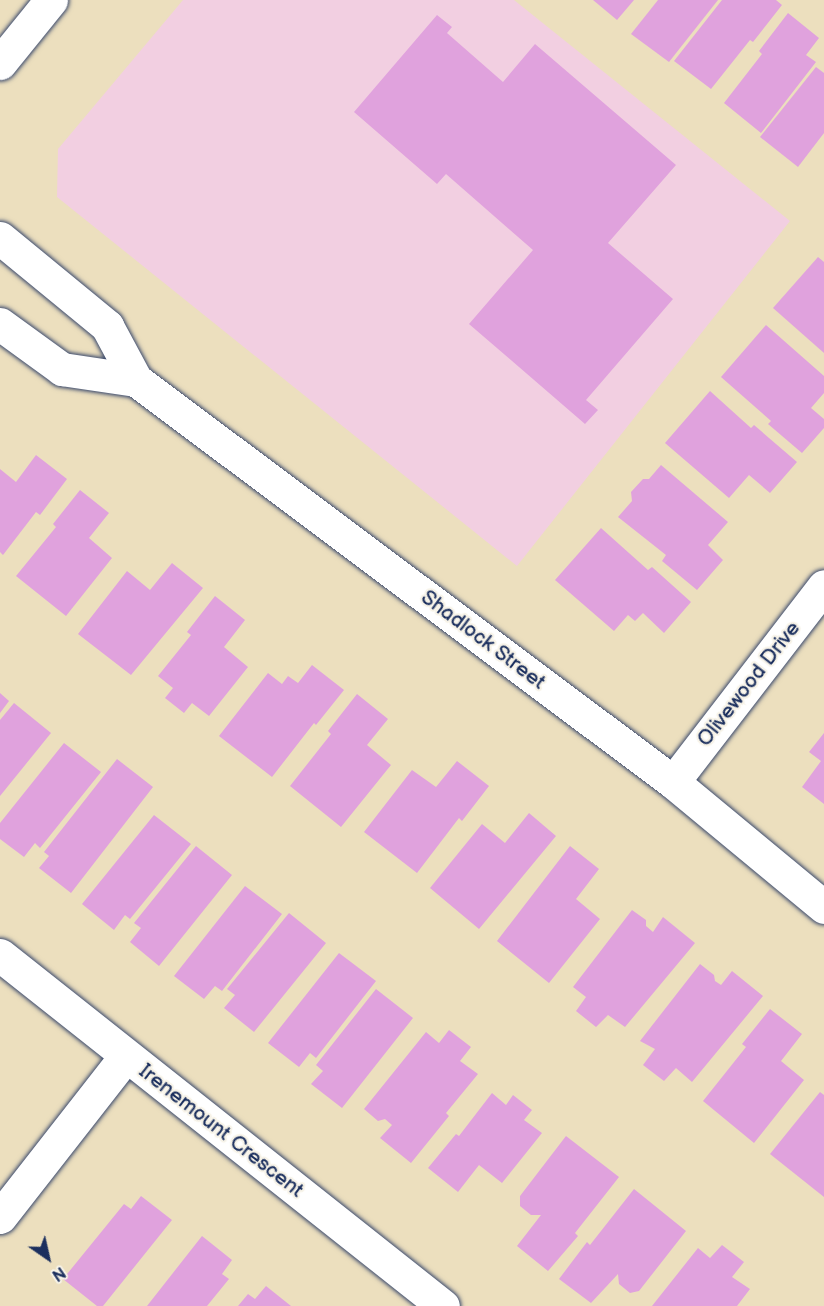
<!DOCTYPE html>
<style>
body{margin:0}
#map{position:relative;width:824px;height:1306px;overflow:hidden;background:#ecdfbe;font-family:"Balsamiq Sans",sans-serif}
div>[style]{position:absolute}
[style*='--x']{left:calc(var(--x)*1px);top:calc(var(--y)*1px);width:calc(var(--w)*1px);rotate:calc(var(--a)*1deg)}
.built>*{inset:0;background:#f2cfe1}
.building>*{inset:0;background:#e0a2dd}
.roads{filter:drop-shadow(0 0 2px #3a496c) drop-shadow(0 0 2px #3a496c)}
.street>*{height:33px;margin:-16.5px;padding:0 16.5px;transform-origin:16.5px;border-radius:16.5px;background:#fff}
.secondary>*{height:33px;margin:-16.5px;padding:0 16.5px;transform-origin:16.5px;border-radius:16.5px;background:#fff}
span{translate:-50% -50%;white-space:nowrap;text-align:center;line-height:1.15;-webkit-text-stroke:4.5px #f7f3e8;paint-order:stroke}
.street-label{font-size:21px;color:#1b2f5e}
.north{position:absolute;left:18px;top:1228px;width:60px;height:60px;-webkit-text-stroke:4px #f7f3e8;paint-order:stroke;rotate:146deg;font-size:16px;font-weight:700;line-height:24px;text-align:center;color:#1b2f5e}
.north::after{content:'';display:block;margin:auto;width:21px;height:27px;background:#1b2f5e;clip-path:polygon(50% 0,100% 100%,50% 72%,0 100%)}
</style>
<div id="map">
<div class="built">
<i style="clip-path:polygon(183px 0,514px 0,790px 221px,517px 566px,57px 197px,58px 149px)"></i>
</div>
<div class="building">
<i style="clip-path:polygon(593px 0,634px 0,617px 20px)"></i>
<i style="clip-path:polygon(658px 0,718px 0,669px 62px,631px 34px)"></i>
<i style="clip-path:polygon(722px 0,776px 0,782px 5px,753px 42px,750px 40px,711px 89px,674px 61px)"></i>
<i style="clip-path:polygon(788px 13px,819px 38px,806px 55px,816px 62px,761px 133px,724px 103px,762px 54px,759px 51px)"></i>
<i style="clip-path:polygon(437px 15px,452px 27px,447px 33px,503px 82px,535px 44px,676px 165px,608px 243px,673px 299px,586px 400px,598px 410px,585px 424px,469px 324px,533px 250px,446px 174px,437px 184px,354px 112px)"></i>
<i style="clip-path:polygon(816px 67px,824px 73px,824px 133px,798px 167px,760px 137px)"></i>
<i style="clip-path:polygon(818px 257px,824px 262px,824px 353px,773px 308px)"></i>
<i style="clip-path:polygon(766px 325px,824px 376px,824px 393px,811px 408px,824px 419px,824px 428px,802px 453px,768px 424px,771px 421px,721px 377px)"></i>
<i style="clip-path:polygon(710px 391px,751px 428px,754px 425px,797px 462px,770px 493px,749px 475px,729px 498px,665px 443px)"></i>
<i style="clip-path:polygon(36px 455px,67px 479px,40px 515px,36px 512px,3px 555px,0 552px,0 469px,16px 482px)"></i>
<i style="clip-path:polygon(661px 465px,728px 522px,708px 545px,723px 560px,697px 590px,662px 561px,666px 555px,618px 517px,632px 501px,631px 492px,643px 479px,649px 479px)"></i>
<i style="clip-path:polygon(80px 490px,109px 513px,89px 538px,112px 558px,66px 616px,16px 576px,56px 527px,53px 524px)"></i>
<i style="clip-path:polygon(601px 528px,648px 570px,652px 567px,691px 602px,664px 633px,643px 613px,635px 621px,628px 615px,614px 631px,555px 580px)"></i>
<i style="clip-path:polygon(172px 563px,203px 588px,131px 675px,78px 634px,127px 571px,150px 590px)"></i>
<i style="clip-path:polygon(215px 596px,245px 620px,224px 647px,248px 667px,209px 716px,192px 703px,184px 713px,165px 698px,173px 688px,158px 676px,191px 635px,187px 632px)"></i>
<i style="clip-path:polygon(312px 665px,344px 690px,316px 725px,314px 723px,272px 777px,219px 736px,268px 673px,282px 684px,288px 676px,298px 683px)"></i>
<i style="clip-path:polygon(0 693px,9px 701px,0 713px)"></i>
<i style="clip-path:polygon(357px 694px,388px 719px,367px 745px,391px 765px,341px 827px,290px 786px,331px 734px,328px 731px)"></i>
<i style="clip-path:polygon(14px 703px,51px 733px,0 796px,0 720px)"></i>
<i style="clip-path:polygon(824px 733px,824px 804px,802px 787px,821px 761px,809px 752px)"></i>
<i style="clip-path:polygon(64px 743px,101px 772px,40px 848px,35px 843px,24px 857px,0 839px,0 823px)"></i>
<i style="clip-path:polygon(117px 759px,153px 787px,71px 893px,39px 868px,49px 856px,44px 852px)"></i>
<i style="clip-path:polygon(457px 761px,489px 786px,462px 821px,459px 818px,417px 873px,364px 832px,412px 770px,436px 787px)"></i>
<i style="clip-path:polygon(529px 813px,556px 836px,479px 929px,430px 888px,482px 824px,505px 843px)"></i>
<i style="clip-path:polygon(154px 815px,191px 844px,130px 919px,125px 915px,114px 930px,82px 904px)"></i>
<i style="clip-path:polygon(196px 846px,232px 875px,159px 966px,130px 942px,141px 928px,134px 923px)"></i>
<i style="clip-path:polygon(570px 846px,599px 869px,576px 899px,600px 919px,549px 983px,497px 941px)"></i>
<i style="clip-path:polygon(245px 886px,282px 914px,222px 991px,215px 986px,204px 999px,174px 976px)"></i>
<i style="clip-path:polygon(632px 910px,646px 920px,646px 926px,653px 932px,663px 917px,695px 943px,625px 1027px,608px 1015px,596px 1027px,576px 1011px,586px 997px,573px 987px)"></i>
<i style="clip-path:polygon(289px 913px,326px 943px,254px 1032px,224px 1008px,235px 995px,227px 989px)"></i>
<i style="clip-path:polygon(339px 953px,376px 981px,316px 1058px,310px 1053px,299px 1067px,268px 1043px)"></i>
<i style="clip-path:polygon(700px 964px,714px 975px,715px 981px,721px 985px,732px 971px,763px 996px,692px 1082px,676px 1068px,664px 1081px,643px 1065px,655px 1049px,640px 1041px)"></i>
<i style="clip-path:polygon(376px 989px,413px 1018px,342px 1108px,311px 1084px,323px 1071px,316px 1065px)"></i>
<i style="clip-path:polygon(770px 1009px,802px 1034px,781px 1061px,804px 1080px,754px 1143px,703px 1101px,746px 1047px,742px 1044px)"></i>
<i style="clip-path:polygon(449px 1030px,471px 1047px,460px 1061px,478px 1074px,446px 1113px,449px 1116px,411px 1163px,380px 1138px,392px 1125px,385px 1119px,378px 1121px,364px 1109px,426px 1032px,439px 1043px)"></i>
<i style="clip-path:polygon(820px 1092px,824px 1095px,824px 1197px,770px 1154px)"></i>
<i style="clip-path:polygon(492px 1093px,506px 1105px,513px 1095px,532px 1110px,524px 1120px,542px 1133px,502px 1183px,479px 1165px,458px 1192px,428px 1168px,456px 1134px,459px 1136px)"></i>
<i style="clip-path:polygon(566px 1136px,619px 1177px,575px 1233px,578px 1236px,548px 1271px,517px 1246px,541px 1215px,531px 1215px,520px 1206px,520px 1196px)"></i>
<i style="clip-path:polygon(634px 1189px,686px 1231px,639px 1291px,630px 1293px,619px 1284px,618px 1274px,591px 1303px,559px 1279px,587px 1242px,590px 1245px)"></i>
<i style="clip-path:polygon(141px 1196px,172px 1220px,103px 1306px,97px 1306px,63px 1279px,124px 1204px,131px 1209px)"></i>
<i style="clip-path:polygon(202px 1236px,232px 1260px,222px 1274px,229px 1279px,207px 1306px,147px 1306px)"></i>
<i style="clip-path:polygon(722px 1245px,744px 1262px,732px 1277px,750px 1289px,737px 1306px,652px 1306px,698px 1248px,710px 1258px)"></i>
<i style="clip-path:polygon(266px 1286px,291px 1306px,238px 1306px,248px 1294px,255px 1299px)"></i>
</div>
<div class="roads">
<div class="street">
<i style="--x:0;--y:238;--w:139;--a:39.4"></i>
<i style="--x:107;--y:326;--w:61;--a:61.8"></i>
<i style="--x:136;--y:380;--w:671;--a:36.82"></i>
<i style="--x:673;--y:782;--w:196;--a:39.6"></i>
<i style="--x:0;--y:324;--w:77;--a:36"></i>
<i style="--x:62;--y:369;--w:75;--a:8.5"></i>
<i style="--x:673;--y:782;--w:247;--a:-52.4"></i>
<i style="--x:0;--y:955;--w:565;--a:38.39"></i>
<i style="--x:0;--y:1217;--w:204;--a:-52"></i>
</div>
<div class="secondary">
<i style="--x:0;--y:63;--w:81;--a:-51"></i>
</div>
</div>
<div class="street-label">
<span style="left:483px;top:640px;rotate:37deg">Shadlock Street</span>
<span style="left:749px;top:684px;rotate:-52deg">Olivewood Drive</span>
<span style="left:221px;top:1131px;rotate:38deg">Irenemount Crescent</span>
</div>
<div class="north">N</div>
</div>
